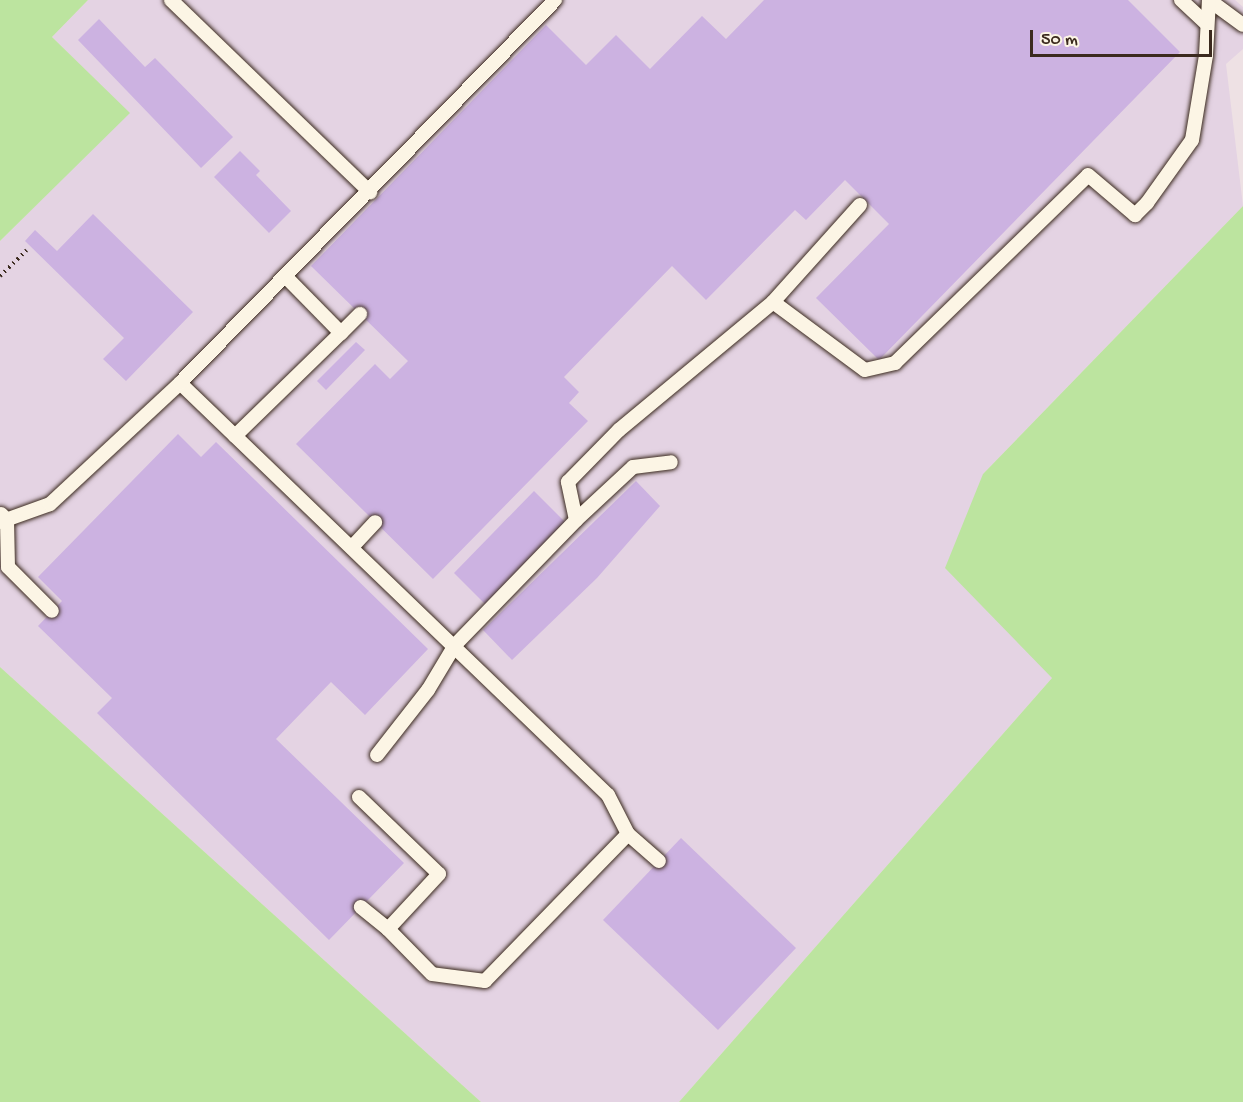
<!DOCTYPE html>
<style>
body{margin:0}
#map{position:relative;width:1243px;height:1102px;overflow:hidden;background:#eee1e4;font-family:"Gochi Hand",sans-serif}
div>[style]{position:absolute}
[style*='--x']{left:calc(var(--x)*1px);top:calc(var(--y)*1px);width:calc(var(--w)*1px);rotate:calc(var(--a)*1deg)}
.built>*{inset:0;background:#e4d3e3}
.green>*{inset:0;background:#bce49f}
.building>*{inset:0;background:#ccb2e1}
.path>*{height:4px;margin-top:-2px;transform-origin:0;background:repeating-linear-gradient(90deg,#3b2a1e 0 1.5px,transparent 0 6px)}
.roads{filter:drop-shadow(0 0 2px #3b2a1e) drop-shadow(0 0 2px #3b2a1e)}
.service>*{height:14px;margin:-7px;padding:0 7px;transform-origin:7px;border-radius:7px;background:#fcf5e5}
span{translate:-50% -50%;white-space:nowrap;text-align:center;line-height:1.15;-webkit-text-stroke:5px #fcf5e5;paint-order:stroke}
.scale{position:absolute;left:1030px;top:30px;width:182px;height:27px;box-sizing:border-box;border:3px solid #3b2a1e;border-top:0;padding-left:8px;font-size:18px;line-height:21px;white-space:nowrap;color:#3b2a1e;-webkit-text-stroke:4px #fcf5e5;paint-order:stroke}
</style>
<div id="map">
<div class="built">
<i style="clip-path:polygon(88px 0,1235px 0,1243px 7px,1243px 49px,1226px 64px,1243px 206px,983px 474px,1052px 678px,679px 1102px,481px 1102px,0 667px,0 241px,129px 113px,52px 37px)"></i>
</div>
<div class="green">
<i style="clip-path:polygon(0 0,88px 0,52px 37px,130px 113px,0 241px)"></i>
<i style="clip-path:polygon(1243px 206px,1243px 1102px,679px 1102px,1052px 678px,945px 568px,983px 474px)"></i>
<i style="clip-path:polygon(0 667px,481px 1102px,0 1102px)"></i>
</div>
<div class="building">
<i style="clip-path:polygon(764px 0,1128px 0,1180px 52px,879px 360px,816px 298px,889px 224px,845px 180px,806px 220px,795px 210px,706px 300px,672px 266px,564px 377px,579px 392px,569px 403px,588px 421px,433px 579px,296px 444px,375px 364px,390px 379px,408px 361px,311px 266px,546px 25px,586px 65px,616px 35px,650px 69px,702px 16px,726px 39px)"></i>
<i style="clip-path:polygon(99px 19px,145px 67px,155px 58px,233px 137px,201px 168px,78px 40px)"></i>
<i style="clip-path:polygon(240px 151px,260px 171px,256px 175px,291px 211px,269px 233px,214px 177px)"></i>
<i style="clip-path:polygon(93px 214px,193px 312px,126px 381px,103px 359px,124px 338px,25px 241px,35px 230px,57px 251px)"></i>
<i style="clip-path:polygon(356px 342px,365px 350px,326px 390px,317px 381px)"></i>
<i style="clip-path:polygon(178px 434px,201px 457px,216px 442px,428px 649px,365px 715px,331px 682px,276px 739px,404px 863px,329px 940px,97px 713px,112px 698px,38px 626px,62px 601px,38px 577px)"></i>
<i style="clip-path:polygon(636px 481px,660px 506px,597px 578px,512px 660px,483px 630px)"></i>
<i style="clip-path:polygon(534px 491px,566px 523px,486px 605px,454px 573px)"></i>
<i style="clip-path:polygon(681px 838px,796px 948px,718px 1030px,603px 920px)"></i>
</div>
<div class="path">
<i style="--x:0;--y:276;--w:37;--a:-44"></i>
</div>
<div class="roads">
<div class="service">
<i style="--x:171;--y:0;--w:277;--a:44"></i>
<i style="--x:1181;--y:0;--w:34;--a:43"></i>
<i style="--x:1209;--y:0;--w:42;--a:36.3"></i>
<i style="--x:860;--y:205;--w:130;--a:131.9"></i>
<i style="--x:773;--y:302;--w:114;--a:36.5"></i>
<i style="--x:865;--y:370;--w:31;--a:-13"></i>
<i style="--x:895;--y:363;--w:269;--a:-44.2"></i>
<i style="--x:1088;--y:175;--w:62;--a:40.4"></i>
<i style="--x:1135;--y:215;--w:17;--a:-45"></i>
<i style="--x:1147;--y:203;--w:77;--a:-54.5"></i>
<i style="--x:1192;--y:140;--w:86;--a:-80.6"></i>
<i style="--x:1206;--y:55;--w:55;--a:-86.9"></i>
<i style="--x:341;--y:333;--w:27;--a:-45"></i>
<i style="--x:180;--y:383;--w:594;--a:43.91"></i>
<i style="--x:608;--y:795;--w:44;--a:62.9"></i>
<i style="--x:628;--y:834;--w:205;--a:134.2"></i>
<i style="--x:485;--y:981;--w:53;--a:-172.5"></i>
<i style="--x:432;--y:974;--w:63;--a:-134.4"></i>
<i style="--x:388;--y:929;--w:35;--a:-141"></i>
<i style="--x:235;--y:436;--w:148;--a:-44.2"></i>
<i style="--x:341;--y:333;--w:80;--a:-134.5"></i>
<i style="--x:1;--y:514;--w:8;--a:45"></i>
<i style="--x:7;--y:520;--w:47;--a:88.8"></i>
<i style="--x:8;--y:567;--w:62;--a:45"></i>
<i style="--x:576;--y:520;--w:39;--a:-102"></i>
<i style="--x:568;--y:482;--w:73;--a:-45.6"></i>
<i style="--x:619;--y:430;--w:200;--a:-39.7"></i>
<i style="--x:0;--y:522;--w:53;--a:-19.8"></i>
<i style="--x:50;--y:504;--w:178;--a:-42.9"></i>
<i style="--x:180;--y:383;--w:536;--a:-45.6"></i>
<i style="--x:352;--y:547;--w:34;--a:-47"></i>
<i style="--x:377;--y:755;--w:83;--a:-51.9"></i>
<i style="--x:428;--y:690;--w:52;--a:-59"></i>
<i style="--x:455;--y:645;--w:174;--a:-45.9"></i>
<i style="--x:576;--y:520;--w:78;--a:-42.9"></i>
<i style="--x:633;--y:467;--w:38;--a:-7"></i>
<i style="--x:359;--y:797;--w:111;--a:43.9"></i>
<i style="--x:439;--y:874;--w:75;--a:132.8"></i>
<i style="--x:628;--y:834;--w:41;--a:41.1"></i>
</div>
</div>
<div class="scale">50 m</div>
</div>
